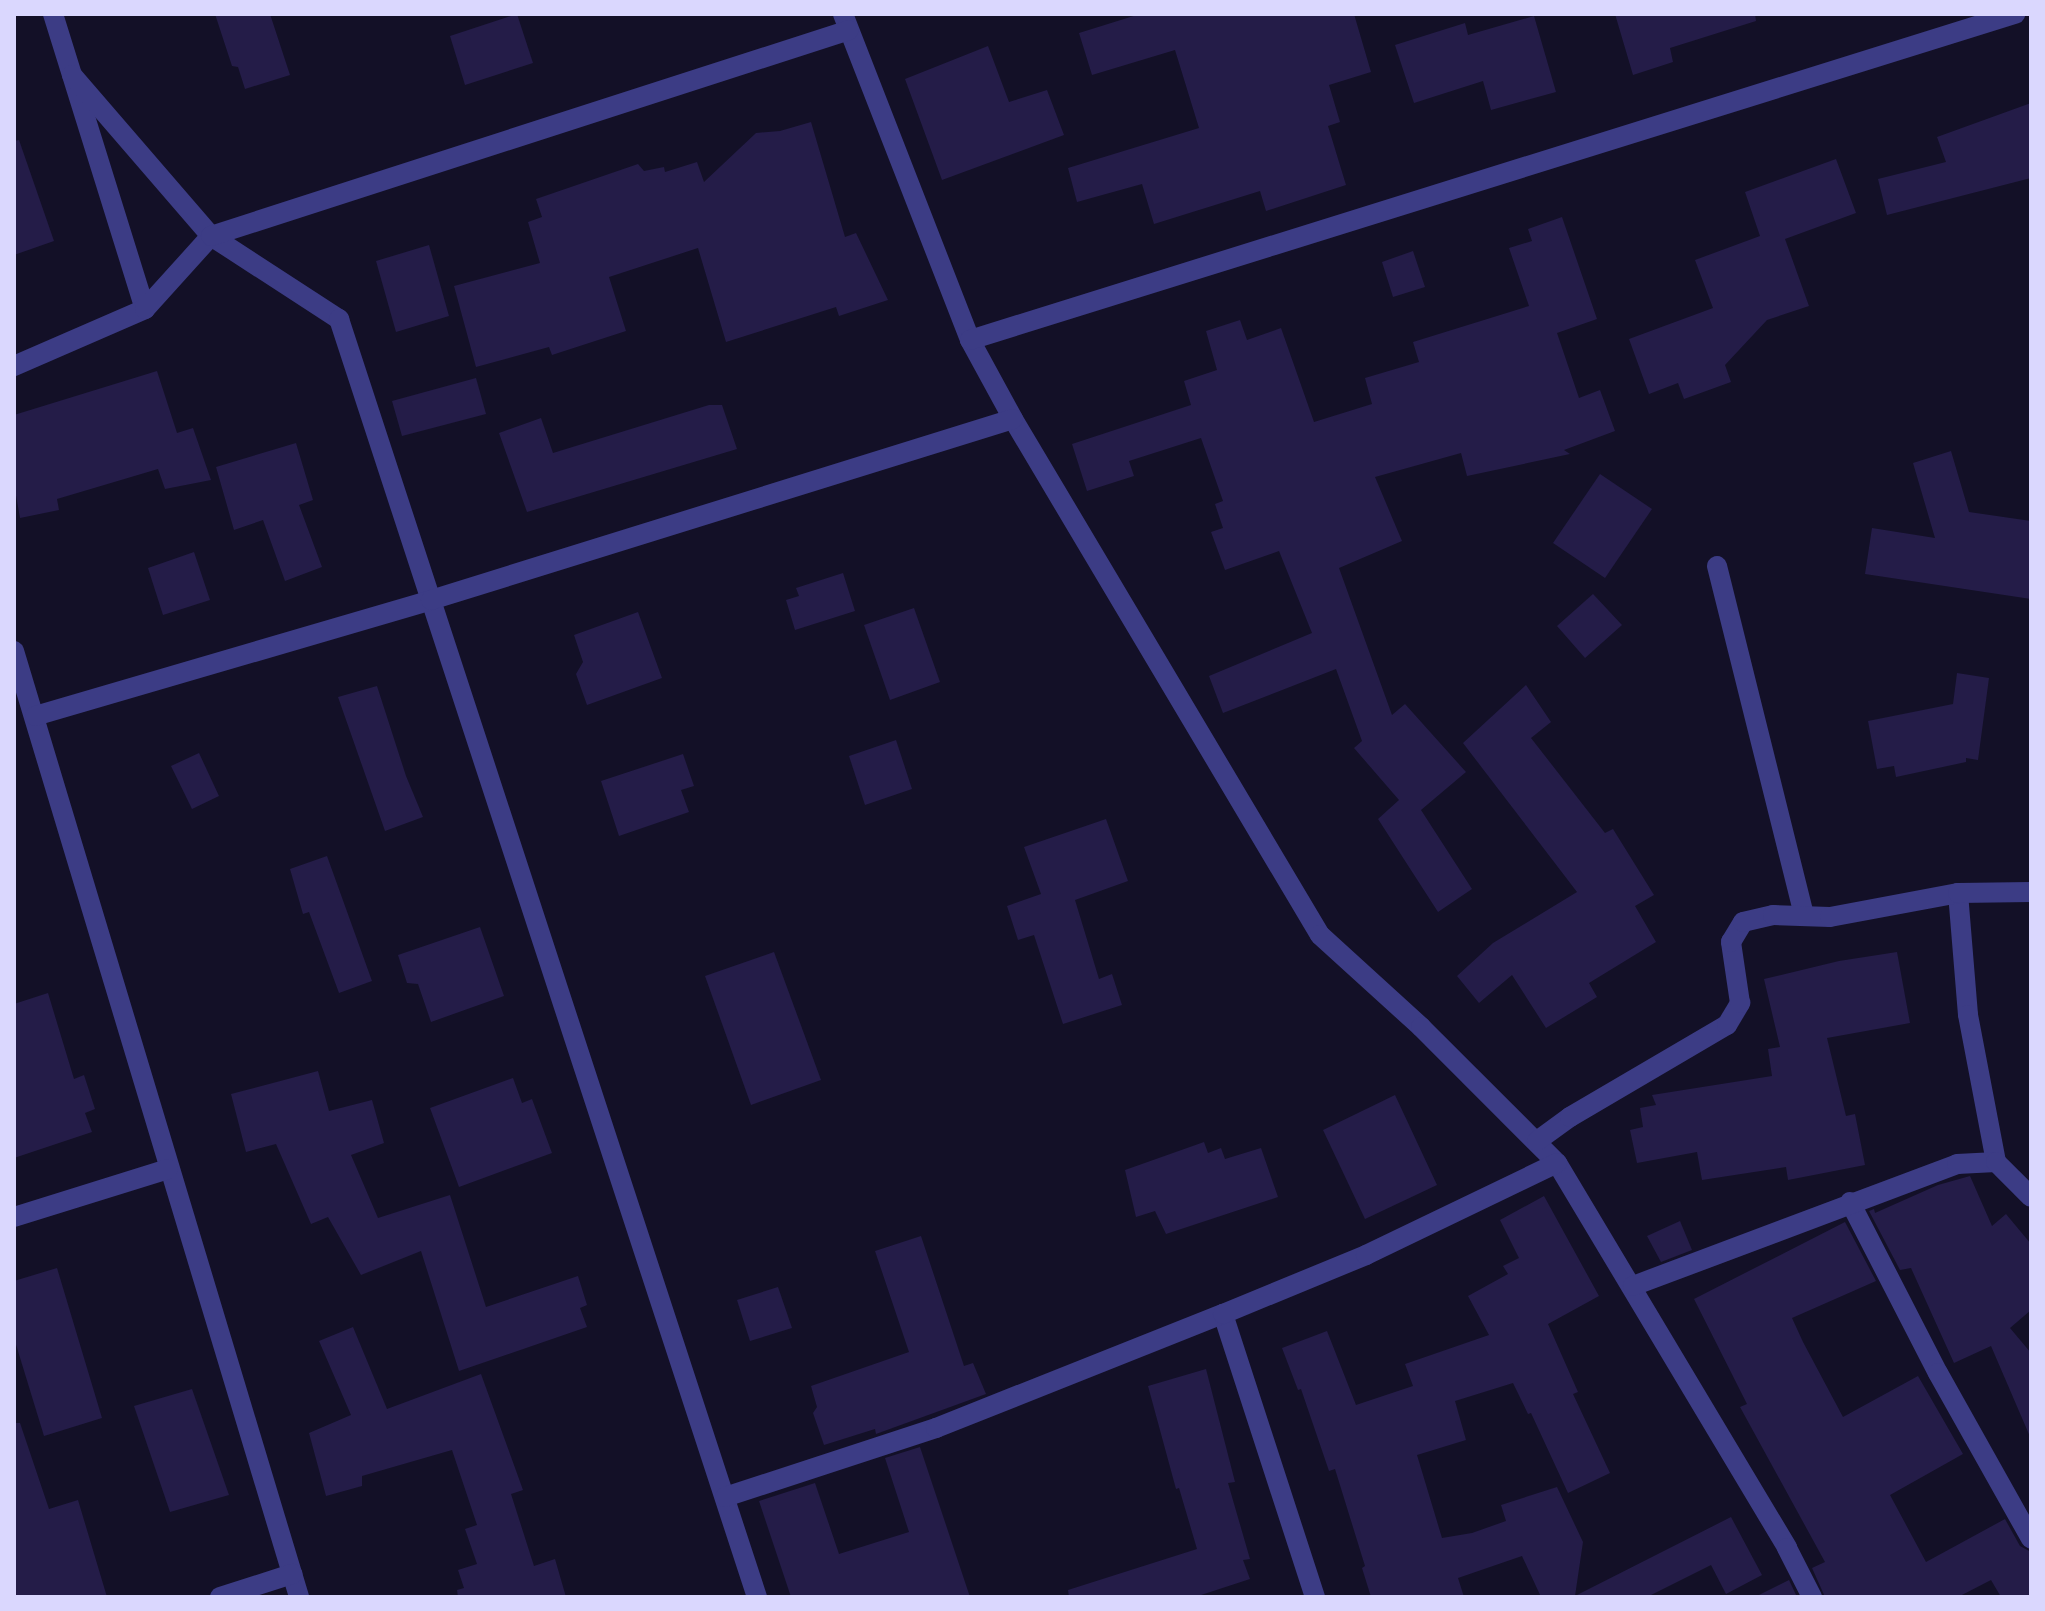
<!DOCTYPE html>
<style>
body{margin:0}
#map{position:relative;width:2045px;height:1611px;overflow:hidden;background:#131027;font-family:"Nunito Sans",sans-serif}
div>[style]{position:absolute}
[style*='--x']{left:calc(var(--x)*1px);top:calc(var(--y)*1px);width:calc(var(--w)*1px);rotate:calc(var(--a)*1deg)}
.building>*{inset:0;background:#241c48}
.minor>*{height:20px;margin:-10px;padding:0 10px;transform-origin:10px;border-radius:10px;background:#3c3c85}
span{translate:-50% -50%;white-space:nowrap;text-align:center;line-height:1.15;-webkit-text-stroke:6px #131027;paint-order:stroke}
.frame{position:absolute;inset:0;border:16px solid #dad7fe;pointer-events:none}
</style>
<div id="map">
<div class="building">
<i style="clip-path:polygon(215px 14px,270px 14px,290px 75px,245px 89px,238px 67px,232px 66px)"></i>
<i style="clip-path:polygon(517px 14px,533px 63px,465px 85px,450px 36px)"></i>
<i style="clip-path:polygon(1140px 14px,1354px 14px,1371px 72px,1329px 85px,1340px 122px,1328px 126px,1346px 185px,1266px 211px,1260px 191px,1154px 224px,1142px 184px,1077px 202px,1068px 168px,1199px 128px,1175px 50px,1092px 75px,1079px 33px)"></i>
<i style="clip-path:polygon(1615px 14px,1755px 14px,1756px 21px,1670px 48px,1673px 62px,1633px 75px)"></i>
<i style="clip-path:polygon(1534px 16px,1556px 92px,1491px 110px,1483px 81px,1414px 103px,1395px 45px,1465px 23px,1468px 35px)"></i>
<i style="clip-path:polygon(988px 46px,1009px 102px,1047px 90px,1064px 135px,942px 180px,905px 79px)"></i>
<i style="clip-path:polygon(2031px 103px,2031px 178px,1887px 215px,1878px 179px,1946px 162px,1937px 137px)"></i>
<i style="clip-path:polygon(811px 122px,845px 237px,856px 233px,888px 300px,839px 316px,836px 307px,726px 342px,698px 248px,609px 277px,626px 331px,552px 355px,549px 347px,476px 367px,454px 286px,540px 263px,528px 222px,542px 217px,536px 199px,638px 164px,644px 171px,664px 167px,665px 172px,697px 162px,704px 182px,756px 133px,780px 131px)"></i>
<i style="clip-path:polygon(19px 140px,54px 241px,14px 255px,14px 141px)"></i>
<i style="clip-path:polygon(1836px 159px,1856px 213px,1785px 239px,1809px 306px,1767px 320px,1725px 365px,1731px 382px,1684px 399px,1678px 383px,1649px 394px,1629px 339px,1713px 308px,1695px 260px,1760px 236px,1745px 192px)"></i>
<i style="clip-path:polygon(1562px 217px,1597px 319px,1557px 333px,1579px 398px,1600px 390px,1615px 431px,1564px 450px,1570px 454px,1467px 476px,1461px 453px,1375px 477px,1402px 541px,1339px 568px,1392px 715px,1405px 704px,1466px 772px,1421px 810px,1472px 889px,1438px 912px,1378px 819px,1399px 800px,1354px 748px,1362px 741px,1336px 669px,1223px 713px,1209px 676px,1312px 633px,1279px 551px,1225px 570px,1211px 532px,1223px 528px,1215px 504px,1223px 501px,1201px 438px,1129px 461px,1134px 476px,1087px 491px,1072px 444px,1191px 405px,1184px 381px,1217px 370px,1206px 331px,1240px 320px,1247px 340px,1281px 328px,1314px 422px,1372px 404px,1365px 378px,1419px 362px,1413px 342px,1529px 306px,1509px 248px,1532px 241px,1528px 229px)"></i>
<i style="clip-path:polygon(429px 245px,449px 316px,396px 332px,376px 261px)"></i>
<i style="clip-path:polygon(1413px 251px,1425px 287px,1393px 297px,1382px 262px)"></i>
<i style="clip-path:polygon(157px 371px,177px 433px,193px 428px,211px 480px,165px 489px,158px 469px,57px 499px,59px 510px,20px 518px,14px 484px,14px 415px)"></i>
<i style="clip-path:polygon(476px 378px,486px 414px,402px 436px,392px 401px)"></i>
<i style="clip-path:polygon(709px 405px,722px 405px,737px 449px,527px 512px,499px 433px,541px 418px,553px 453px)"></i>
<i style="clip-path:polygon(296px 443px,313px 500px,299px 505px,322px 567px,285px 581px,263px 520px,234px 530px,216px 467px)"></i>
<i style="clip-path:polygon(1951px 451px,1969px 512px,2031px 521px,2031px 599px,1865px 574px,1872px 528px,1935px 538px,1913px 463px)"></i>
<i style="clip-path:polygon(1600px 474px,1652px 509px,1605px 578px,1553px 543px)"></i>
<i style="clip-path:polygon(194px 552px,210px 600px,163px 615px,148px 568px)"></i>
<i style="clip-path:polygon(843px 573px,855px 611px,795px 630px,786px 600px,799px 596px,796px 588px)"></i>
<i style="clip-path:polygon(1593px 594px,1622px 625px,1585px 658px,1557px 626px)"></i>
<i style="clip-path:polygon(914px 608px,940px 682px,890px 700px,864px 625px)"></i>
<i style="clip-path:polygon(638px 612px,662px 678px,587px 705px,576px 674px,583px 662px,574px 635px)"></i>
<i style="clip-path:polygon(1957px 673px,1989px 678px,1978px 760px,1966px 758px,1966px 762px,1896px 777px,1894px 766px,1877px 769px,1868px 721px,1953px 704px)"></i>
<i style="clip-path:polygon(1526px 685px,1551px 722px,1531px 738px,1605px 833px,1613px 829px,1654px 895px,1635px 906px,1656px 942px,1589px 983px,1597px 997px,1546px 1028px,1512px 975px,1479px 1003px,1457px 976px,1493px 943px,1577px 892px,1463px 743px)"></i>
<i style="clip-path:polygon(377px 686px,406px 776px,423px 817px,385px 831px,338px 697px)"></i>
<i style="clip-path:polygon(896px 740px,912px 789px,865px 805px,849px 756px)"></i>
<i style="clip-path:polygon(199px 753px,219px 796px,192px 809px,171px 766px)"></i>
<i style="clip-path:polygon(683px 754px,694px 786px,681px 790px,689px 812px,619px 836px,601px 781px)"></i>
<i style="clip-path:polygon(1106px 819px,1128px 881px,1075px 900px,1099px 979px,1112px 974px,1122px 1005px,1063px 1024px,1034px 935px,1018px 940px,1007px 906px,1041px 894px,1024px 847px)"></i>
<i style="clip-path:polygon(327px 856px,372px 981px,339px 993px,309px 912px,303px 914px,290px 869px)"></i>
<i style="clip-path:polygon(480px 927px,504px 996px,431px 1022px,418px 984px,407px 983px,398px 955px)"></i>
<i style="clip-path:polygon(774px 952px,821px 1080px,751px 1105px,705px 976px)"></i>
<i style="clip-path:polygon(1897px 952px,1910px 1023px,1827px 1038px,1846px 1116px,1855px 1114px,1865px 1165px,1788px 1180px,1786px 1167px,1702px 1180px,1697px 1152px,1637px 1163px,1630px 1130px,1643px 1127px,1640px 1108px,1656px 1105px,1652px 1095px,1772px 1076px,1768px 1049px,1780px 1047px,1764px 979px,1839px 961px)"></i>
<i style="clip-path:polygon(48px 993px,74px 1079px,84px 1075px,95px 1109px,85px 1113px,92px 1132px,14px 1158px,14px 1004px)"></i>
<i style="clip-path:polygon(318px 1071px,329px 1111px,372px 1100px,384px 1143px,351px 1155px,378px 1218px,450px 1195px,486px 1307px,578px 1276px,587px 1305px,580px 1308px,587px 1327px,459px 1371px,421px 1251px,361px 1275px,328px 1217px,311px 1224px,276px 1144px,246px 1152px,231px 1094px)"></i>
<i style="clip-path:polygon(513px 1078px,522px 1103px,532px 1099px,552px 1153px,459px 1187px,430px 1108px)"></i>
<i style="clip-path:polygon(1395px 1095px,1437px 1185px,1365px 1219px,1323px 1130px)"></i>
<i style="clip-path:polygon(1204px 1142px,1208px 1153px,1221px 1148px,1225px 1159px,1261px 1148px,1278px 1197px,1166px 1234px,1155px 1211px,1136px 1217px,1125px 1170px)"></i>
<i style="clip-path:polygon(1970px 1176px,1992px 1226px,2006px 1214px,2031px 1244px,2031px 1310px,2010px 1328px,2031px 1353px,2031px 1439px,1991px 1346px,1954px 1363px,1911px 1268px,1900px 1270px,1869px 1211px,1874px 1209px,1875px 1213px,1938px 1185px)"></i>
<i style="clip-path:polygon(1544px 1196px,1599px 1296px,1548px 1324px,1578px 1392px,1573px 1394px,1610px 1473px,1568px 1493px,1531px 1413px,1528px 1414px,1513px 1383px,1455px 1401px,1466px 1440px,1417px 1455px,1442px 1538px,1472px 1533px,1506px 1521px,1501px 1505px,1557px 1487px,1583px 1542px,1575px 1596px,1731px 1517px,1762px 1575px,1726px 1594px,1711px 1565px,1647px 1597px,1541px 1597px,1522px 1556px,1458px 1578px,1464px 1597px,1371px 1597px,1362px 1568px,1365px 1566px,1335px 1469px,1329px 1471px,1301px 1389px,1298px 1390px,1282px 1348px,1327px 1331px,1356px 1405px,1413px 1386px,1405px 1364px,1489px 1335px,1468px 1296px,1508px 1274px,1503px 1266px,1519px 1258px,1500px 1220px)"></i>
<i style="clip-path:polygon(1680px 1221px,1692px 1250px,1661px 1262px,1647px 1236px)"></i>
<i style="clip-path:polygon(1845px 1222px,1876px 1281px,1792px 1318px,1803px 1342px,1843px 1417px,1918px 1376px,1963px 1454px,1890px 1495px,1926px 1562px,2005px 1519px,2020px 1546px,2031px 1552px,2031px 1597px,2001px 1597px,1991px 1580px,1958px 1597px,1825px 1597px,1812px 1568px,1825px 1562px,1740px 1407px,1747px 1404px,1694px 1299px)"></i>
<i style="clip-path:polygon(921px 1236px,964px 1366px,973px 1363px,986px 1394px,876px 1434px,875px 1429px,824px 1445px,813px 1413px,817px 1407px,811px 1386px,909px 1352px,875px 1251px)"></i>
<i style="clip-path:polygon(57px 1268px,102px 1418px,44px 1436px,14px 1338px,14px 1281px)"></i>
<i style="clip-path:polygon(778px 1287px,792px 1328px,750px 1341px,737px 1300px)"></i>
<i style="clip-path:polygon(353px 1327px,387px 1409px,481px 1374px,523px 1490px,511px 1494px,534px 1566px,555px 1559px,566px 1597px,458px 1597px,457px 1590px,464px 1588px,458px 1570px,477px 1564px,465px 1529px,477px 1525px,452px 1450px,362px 1476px,362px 1486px,326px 1496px,309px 1433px,351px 1415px,319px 1341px)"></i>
<i style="clip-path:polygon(1206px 1369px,1235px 1482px,1228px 1483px,1250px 1559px,1243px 1560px,1250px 1579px,1195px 1597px,1069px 1597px,1068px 1590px,1197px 1549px,1179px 1488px,1176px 1489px,1148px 1386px)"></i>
<i style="clip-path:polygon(192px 1389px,229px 1495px,170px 1512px,134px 1406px)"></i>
<i style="clip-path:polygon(14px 1423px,20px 1423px,49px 1509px,78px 1500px,107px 1597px,14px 1597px)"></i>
<i style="clip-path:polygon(920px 1447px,970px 1597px,791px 1597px,759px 1501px,815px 1483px,839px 1554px,909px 1532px,885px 1458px)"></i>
<i style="clip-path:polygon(1789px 1580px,1797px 1597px,1755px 1597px)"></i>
</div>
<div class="minor">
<i style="--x:53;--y:14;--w:309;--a:72.7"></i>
<i style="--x:843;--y:14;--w:350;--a:68.7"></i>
<i style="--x:970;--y:340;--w:90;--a:61.4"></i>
<i style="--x:1013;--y:419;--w:600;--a:59.25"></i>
<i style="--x:1320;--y:935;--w:137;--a:42.3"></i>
<i style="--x:1421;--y:1027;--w:192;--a:45"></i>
<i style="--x:1557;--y:1163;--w:448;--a:59.1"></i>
<i style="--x:1787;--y:1548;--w:55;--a:63"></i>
<i style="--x:72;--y:75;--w:213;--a:49.2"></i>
<i style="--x:211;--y:236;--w:153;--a:33"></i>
<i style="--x:339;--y:319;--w:1345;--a:71.89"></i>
<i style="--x:970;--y:340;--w:1095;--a:-17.33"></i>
<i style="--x:14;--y:366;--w:143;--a:-23.5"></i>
<i style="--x:145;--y:309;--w:98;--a:-47.9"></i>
<i style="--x:211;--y:236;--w:670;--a:-17.89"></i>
<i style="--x:1717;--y:566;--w:360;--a:76"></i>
<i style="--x:14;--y:651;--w:988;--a:73.23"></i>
<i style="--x:35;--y:716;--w:413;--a:-16.3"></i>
<i style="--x:431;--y:600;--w:609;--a:-17.28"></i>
<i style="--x:1958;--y:893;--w:122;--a:85.3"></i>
<i style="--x:1968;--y:1015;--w:150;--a:79.2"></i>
<i style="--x:1537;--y:1141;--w:41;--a:-36"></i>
<i style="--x:1570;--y:1117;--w:182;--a:-30.4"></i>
<i style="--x:1727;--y:1025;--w:26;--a:-59"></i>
<i style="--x:1740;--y:1003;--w:62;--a:-98.4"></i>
<i style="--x:1731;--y:942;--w:23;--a:-59"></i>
<i style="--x:1743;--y:922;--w:31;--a:-13"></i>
<i style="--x:1773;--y:915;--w:57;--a:2"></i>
<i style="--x:1830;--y:917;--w:130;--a:-10.6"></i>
<i style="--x:1958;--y:893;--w:73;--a:-0.8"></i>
<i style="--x:1850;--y:1202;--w:192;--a:62.8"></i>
<i style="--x:1938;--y:1373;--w:190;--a:60.7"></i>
<i style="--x:14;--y:1217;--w:161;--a:-17.3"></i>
<i style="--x:1633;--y:1286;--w:346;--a:-20.6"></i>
<i style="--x:1957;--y:1164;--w:39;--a:-3"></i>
<i style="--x:1996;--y:1162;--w:49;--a:45"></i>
<i style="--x:1223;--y:1314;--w:298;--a:72"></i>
<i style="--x:725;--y:1497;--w:222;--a:-18.1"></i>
<i style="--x:936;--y:1428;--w:309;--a:-21.7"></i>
<i style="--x:1223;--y:1314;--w:155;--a:-22.4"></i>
<i style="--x:1366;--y:1255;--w:212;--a:-25.7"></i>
<i style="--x:220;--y:1597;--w:76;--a:-17.7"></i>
</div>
<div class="frame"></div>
</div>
